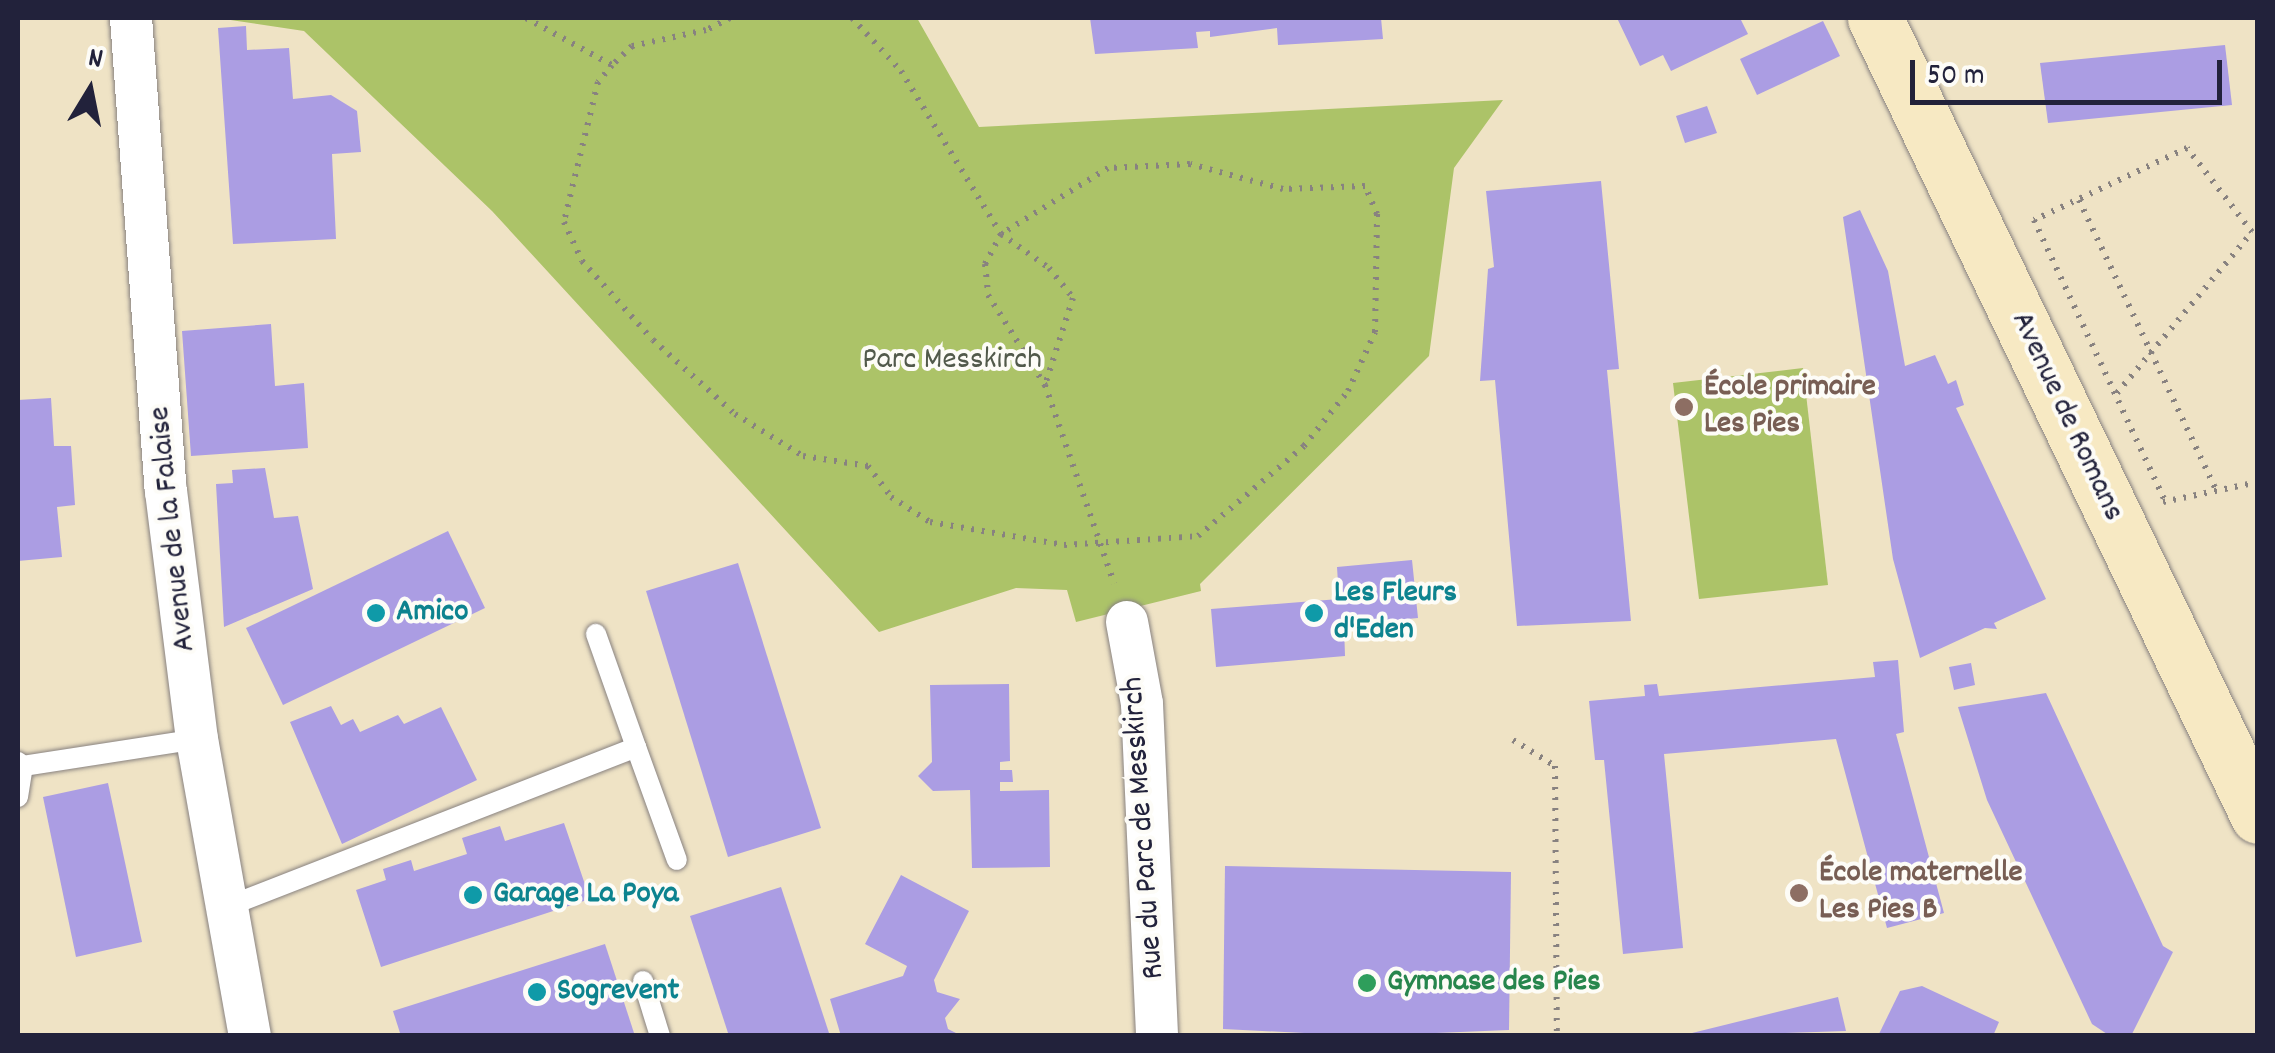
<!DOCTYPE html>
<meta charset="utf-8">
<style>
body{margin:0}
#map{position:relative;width:2275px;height:1053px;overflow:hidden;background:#efe3c5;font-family:Dekko,sans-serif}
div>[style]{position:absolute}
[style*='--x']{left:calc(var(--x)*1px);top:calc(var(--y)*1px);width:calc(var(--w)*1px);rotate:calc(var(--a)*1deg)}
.green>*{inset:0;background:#acc368}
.building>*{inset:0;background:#ab9de3}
.path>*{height:6px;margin-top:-3px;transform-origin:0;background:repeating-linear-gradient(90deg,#888280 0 2.5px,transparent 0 10.5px)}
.roads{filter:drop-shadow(0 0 2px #888280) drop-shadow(0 0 2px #888280)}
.lane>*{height:20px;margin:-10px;padding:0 10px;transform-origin:10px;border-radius:10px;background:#fff}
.street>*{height:42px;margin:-21px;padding:0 21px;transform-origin:21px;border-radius:21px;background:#fff}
.secondary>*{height:55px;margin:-27.5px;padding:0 27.5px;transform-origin:27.5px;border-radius:27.5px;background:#f7e9c3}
.dots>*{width:28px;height:28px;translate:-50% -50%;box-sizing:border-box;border:5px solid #fdfcf7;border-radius:50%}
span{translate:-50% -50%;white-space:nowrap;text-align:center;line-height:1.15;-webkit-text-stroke:8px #fdfcf7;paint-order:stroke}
.park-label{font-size:32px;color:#525a4b}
.education-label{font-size:32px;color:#785e54;font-weight:700}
.left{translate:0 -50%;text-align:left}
.street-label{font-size:32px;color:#22223b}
.culture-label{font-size:32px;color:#0d838f;font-weight:700}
.leisure-label{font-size:32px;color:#27864d;font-weight:700}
.frame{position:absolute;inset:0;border:20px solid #22223b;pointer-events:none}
.north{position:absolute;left:40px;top:40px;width:100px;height:100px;-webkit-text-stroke:8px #fdfcf7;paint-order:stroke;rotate:10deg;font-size:28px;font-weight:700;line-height:40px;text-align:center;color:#22223b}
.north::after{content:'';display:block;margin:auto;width:35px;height:45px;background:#22223b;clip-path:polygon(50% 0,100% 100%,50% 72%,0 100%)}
.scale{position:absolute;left:1910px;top:60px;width:312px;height:45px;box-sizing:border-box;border:5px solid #22223b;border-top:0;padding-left:12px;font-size:30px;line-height:35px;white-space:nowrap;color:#22223b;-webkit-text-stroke:8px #fdfcf7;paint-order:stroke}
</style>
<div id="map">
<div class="green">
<i style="clip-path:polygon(217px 18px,917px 18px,979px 127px,1503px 100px,1454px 168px,1429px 356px,1200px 584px,1201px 591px,1076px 622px,1067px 590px,1016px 588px,879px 632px,492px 211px,304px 31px)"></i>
<i style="clip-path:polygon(1803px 368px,1828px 585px,1699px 599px,1673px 383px)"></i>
</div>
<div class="building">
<i style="clip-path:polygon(1090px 18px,1381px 18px,1383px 39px,1278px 45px,1277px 28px,1210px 37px,1210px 31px,1196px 32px,1198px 48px,1095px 54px)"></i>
<i style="clip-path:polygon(1617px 18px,1740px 18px,1748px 34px,1671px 71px,1663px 55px,1640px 66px)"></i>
<i style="clip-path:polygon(1823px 21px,1840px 56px,1757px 95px,1740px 59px)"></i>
<i style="clip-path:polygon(246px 26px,247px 50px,289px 48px,293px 99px,331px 95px,357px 111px,361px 152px,332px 154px,336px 239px,233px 244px,218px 28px)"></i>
<i style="clip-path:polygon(2225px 45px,2232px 105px,2048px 123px,2040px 63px)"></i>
<i style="clip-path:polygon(1707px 106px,1717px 133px,1685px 143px,1676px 116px)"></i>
<i style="clip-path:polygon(1601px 181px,1619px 369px,1607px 370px,1631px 621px,1517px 626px,1495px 380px,1480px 381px,1488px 269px,1494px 267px,1486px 191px)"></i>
<i style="clip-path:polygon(1860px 210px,1888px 271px,1905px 366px,1935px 355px,1948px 384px,1956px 380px,1964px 405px,1956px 408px,2046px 599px,1994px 623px,1997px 629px,1985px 628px,1920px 658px,1893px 559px,1843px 217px)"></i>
<i style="clip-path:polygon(271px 324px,275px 386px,304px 383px,308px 448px,191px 456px,182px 331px)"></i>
<i style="clip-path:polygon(51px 398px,54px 446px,71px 446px,75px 505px,57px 507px,62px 557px,18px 561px,18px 400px)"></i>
<i style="clip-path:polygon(265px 468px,274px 518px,298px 516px,313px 589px,224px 627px,216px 484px,233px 483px,232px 470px)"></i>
<i style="clip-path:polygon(448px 531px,485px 608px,283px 705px,246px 628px)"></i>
<i style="clip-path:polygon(1412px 560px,1418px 618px,1344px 625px,1345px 656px,1216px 667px,1211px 609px,1339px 599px,1337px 567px)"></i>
<i style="clip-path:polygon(738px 563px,821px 828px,728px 857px,646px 591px)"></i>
<i style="clip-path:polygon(1898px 660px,1904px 732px,1896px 734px,1944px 913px,1887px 928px,1836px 739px,1664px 754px,1683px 948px,1623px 954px,1604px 760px,1595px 760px,1589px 701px,1645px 696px,1644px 685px,1657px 684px,1659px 696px,1875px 677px,1873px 662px)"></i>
<i style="clip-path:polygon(1971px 663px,1975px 685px,1954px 690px,1949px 667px)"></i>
<i style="clip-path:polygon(1009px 684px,1010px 761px,1000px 762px,1000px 770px,1012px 770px,1013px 782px,1000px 782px,1000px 791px,1049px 790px,1050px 867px,972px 868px,970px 790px,933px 791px,918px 776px,932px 762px,930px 685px)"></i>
<i style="clip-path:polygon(2046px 693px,2163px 946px,2173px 952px,2131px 1036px,2110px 1036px,2092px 1024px,1987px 800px,1958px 707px)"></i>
<i style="clip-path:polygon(331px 706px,341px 725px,353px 719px,360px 732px,398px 715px,404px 724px,441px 707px,477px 780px,342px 844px,290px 722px)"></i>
<i style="clip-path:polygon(108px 783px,142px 942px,76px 957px,43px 797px)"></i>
<i style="clip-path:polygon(564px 823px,590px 899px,381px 967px,356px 890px,386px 880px,383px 869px,411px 860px,414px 871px,467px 854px,462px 838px,500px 826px,505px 841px)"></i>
<i style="clip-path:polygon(1225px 866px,1511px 872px,1509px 1030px,1363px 1036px,1223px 1029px)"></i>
<i style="clip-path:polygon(901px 875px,969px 911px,934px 980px,937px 992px,960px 999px,945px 1018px,948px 1029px,962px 1036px,841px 1036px,830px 999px,903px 976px,907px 966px,865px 944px)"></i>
<i style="clip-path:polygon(781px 887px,830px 1036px,729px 1036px,690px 916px)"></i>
<i style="clip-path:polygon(605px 944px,635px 1036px,401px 1036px,393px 1011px)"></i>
<i style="clip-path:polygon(1922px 986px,1999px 1022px,1993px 1036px,1878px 1036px,1900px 991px)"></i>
<i style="clip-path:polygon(1838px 997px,1846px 1031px,1688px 1036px,1688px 1034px)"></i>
</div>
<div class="path">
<i style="--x:526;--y:18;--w:98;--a:28.7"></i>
<i style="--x:730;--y:18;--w:27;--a:153"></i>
<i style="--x:706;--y:30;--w:76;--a:167.8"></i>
<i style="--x:632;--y:46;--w:28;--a:136"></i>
<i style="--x:612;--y:65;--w:22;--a:129"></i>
<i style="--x:598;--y:82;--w:144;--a:103.7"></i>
<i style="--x:564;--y:222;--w:43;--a:65.2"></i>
<i style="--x:582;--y:261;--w:106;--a:48.1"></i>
<i style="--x:653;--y:340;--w:110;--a:42.1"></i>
<i style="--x:735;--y:414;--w:80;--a:31.7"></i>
<i style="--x:803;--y:456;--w:66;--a:8.7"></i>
<i style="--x:868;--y:466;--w:39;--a:53"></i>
<i style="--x:891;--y:497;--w:46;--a:32.7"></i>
<i style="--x:930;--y:522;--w:136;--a:9.7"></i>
<i style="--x:1064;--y:545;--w:134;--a:-3.8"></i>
<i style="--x:1198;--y:536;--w:139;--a:-40.3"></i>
<i style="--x:1304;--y:446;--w:70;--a:-51.3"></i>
<i style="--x:1348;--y:391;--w:65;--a:-65.4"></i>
<i style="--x:1375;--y:332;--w:118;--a:-89"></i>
<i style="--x:1377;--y:214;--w:30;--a:-113"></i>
<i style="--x:1365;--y:186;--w:82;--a:177.9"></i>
<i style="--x:1283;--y:189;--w:96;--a:-165"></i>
<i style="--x:1190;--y:164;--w:82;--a:177.2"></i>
<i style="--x:1108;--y:168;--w:126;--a:148.3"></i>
<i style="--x:1001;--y:234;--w:59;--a:35.3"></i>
<i style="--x:1049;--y:268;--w:38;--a:51"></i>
<i style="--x:1073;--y:298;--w:91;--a:107.8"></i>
<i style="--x:852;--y:18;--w:72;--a:47.2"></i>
<i style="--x:901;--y:71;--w:191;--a:58.5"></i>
<i style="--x:1001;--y:234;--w:34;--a:118"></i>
<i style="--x:985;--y:264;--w:31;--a:84"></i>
<i style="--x:988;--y:295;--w:107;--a:57.7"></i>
<i style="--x:1045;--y:385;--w:210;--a:70.8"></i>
<i style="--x:2079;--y:200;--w:321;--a:64.7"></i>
<i style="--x:2117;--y:393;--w:210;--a:-50"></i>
<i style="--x:2252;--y:232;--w:106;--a:-127.7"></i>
<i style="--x:2187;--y:148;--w:169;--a:154.8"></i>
<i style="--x:2034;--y:220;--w:310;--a:65"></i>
<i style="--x:2163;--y:502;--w:97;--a:-11.9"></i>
<i style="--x:1513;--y:740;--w:49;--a:31.8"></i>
<i style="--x:1555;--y:766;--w:270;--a:89.6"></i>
</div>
<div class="roads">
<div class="lane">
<i style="--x:636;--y:747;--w:120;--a:70.1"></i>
<i style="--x:18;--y:762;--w:6;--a:39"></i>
<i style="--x:23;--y:766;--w:176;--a:-8.8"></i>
<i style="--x:18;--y:797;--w:31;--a:-81"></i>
<i style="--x:229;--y:906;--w:437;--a:-21.3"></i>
<i style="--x:636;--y:747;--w:120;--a:-109.5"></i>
<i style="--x:643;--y:981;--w:58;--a:72.8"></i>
</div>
<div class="street">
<i style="--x:131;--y:18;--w:474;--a:85.8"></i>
<i style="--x:166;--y:491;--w:250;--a:82.9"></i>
<i style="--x:197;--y:739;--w:302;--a:79.9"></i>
<i style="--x:1127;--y:622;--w:83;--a:79.6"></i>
<i style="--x:1142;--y:704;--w:332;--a:87.4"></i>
</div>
<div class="secondary">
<i style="--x:1875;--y:18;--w:885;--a:64.36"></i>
</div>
</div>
<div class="dots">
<i style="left:1684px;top:407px;background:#8d6e63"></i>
<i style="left:376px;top:613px;background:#0f9aa8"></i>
<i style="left:1314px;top:613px;background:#0f9aa8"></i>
<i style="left:1799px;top:893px;background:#8d6e63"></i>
<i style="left:473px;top:895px;background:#0f9aa8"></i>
<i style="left:1367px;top:983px;background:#2e9e5b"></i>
<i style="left:537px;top:992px;background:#0f9aa8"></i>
</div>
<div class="park-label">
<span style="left:952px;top:361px">Parc Messkirch</span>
</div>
<div class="education-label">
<span class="left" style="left:1704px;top:407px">École primaire<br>Les Pies</span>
<span class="left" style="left:1819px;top:893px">École maternelle<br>Les Pies B</span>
</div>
<div class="street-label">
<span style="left:2066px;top:417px;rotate:65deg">Avenue de Romans</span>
<span style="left:174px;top:529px;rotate:-96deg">Avenue de la Falaise</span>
<span style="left:1145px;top:828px;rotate:-94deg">Rue du Parc de Messkirch</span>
</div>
<div class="culture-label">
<span class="left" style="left:1334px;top:613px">Les Fleurs<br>d'Eden</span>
<span class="left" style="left:396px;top:613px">Amico</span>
<span class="left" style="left:493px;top:895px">Garage La Poya</span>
<span class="left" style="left:557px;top:992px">Sogrevent</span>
</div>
<div class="leisure-label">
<span class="left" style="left:1387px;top:983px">Gymnase des Pies</span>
</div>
<div class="frame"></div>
<div class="north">N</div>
<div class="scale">50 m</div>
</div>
